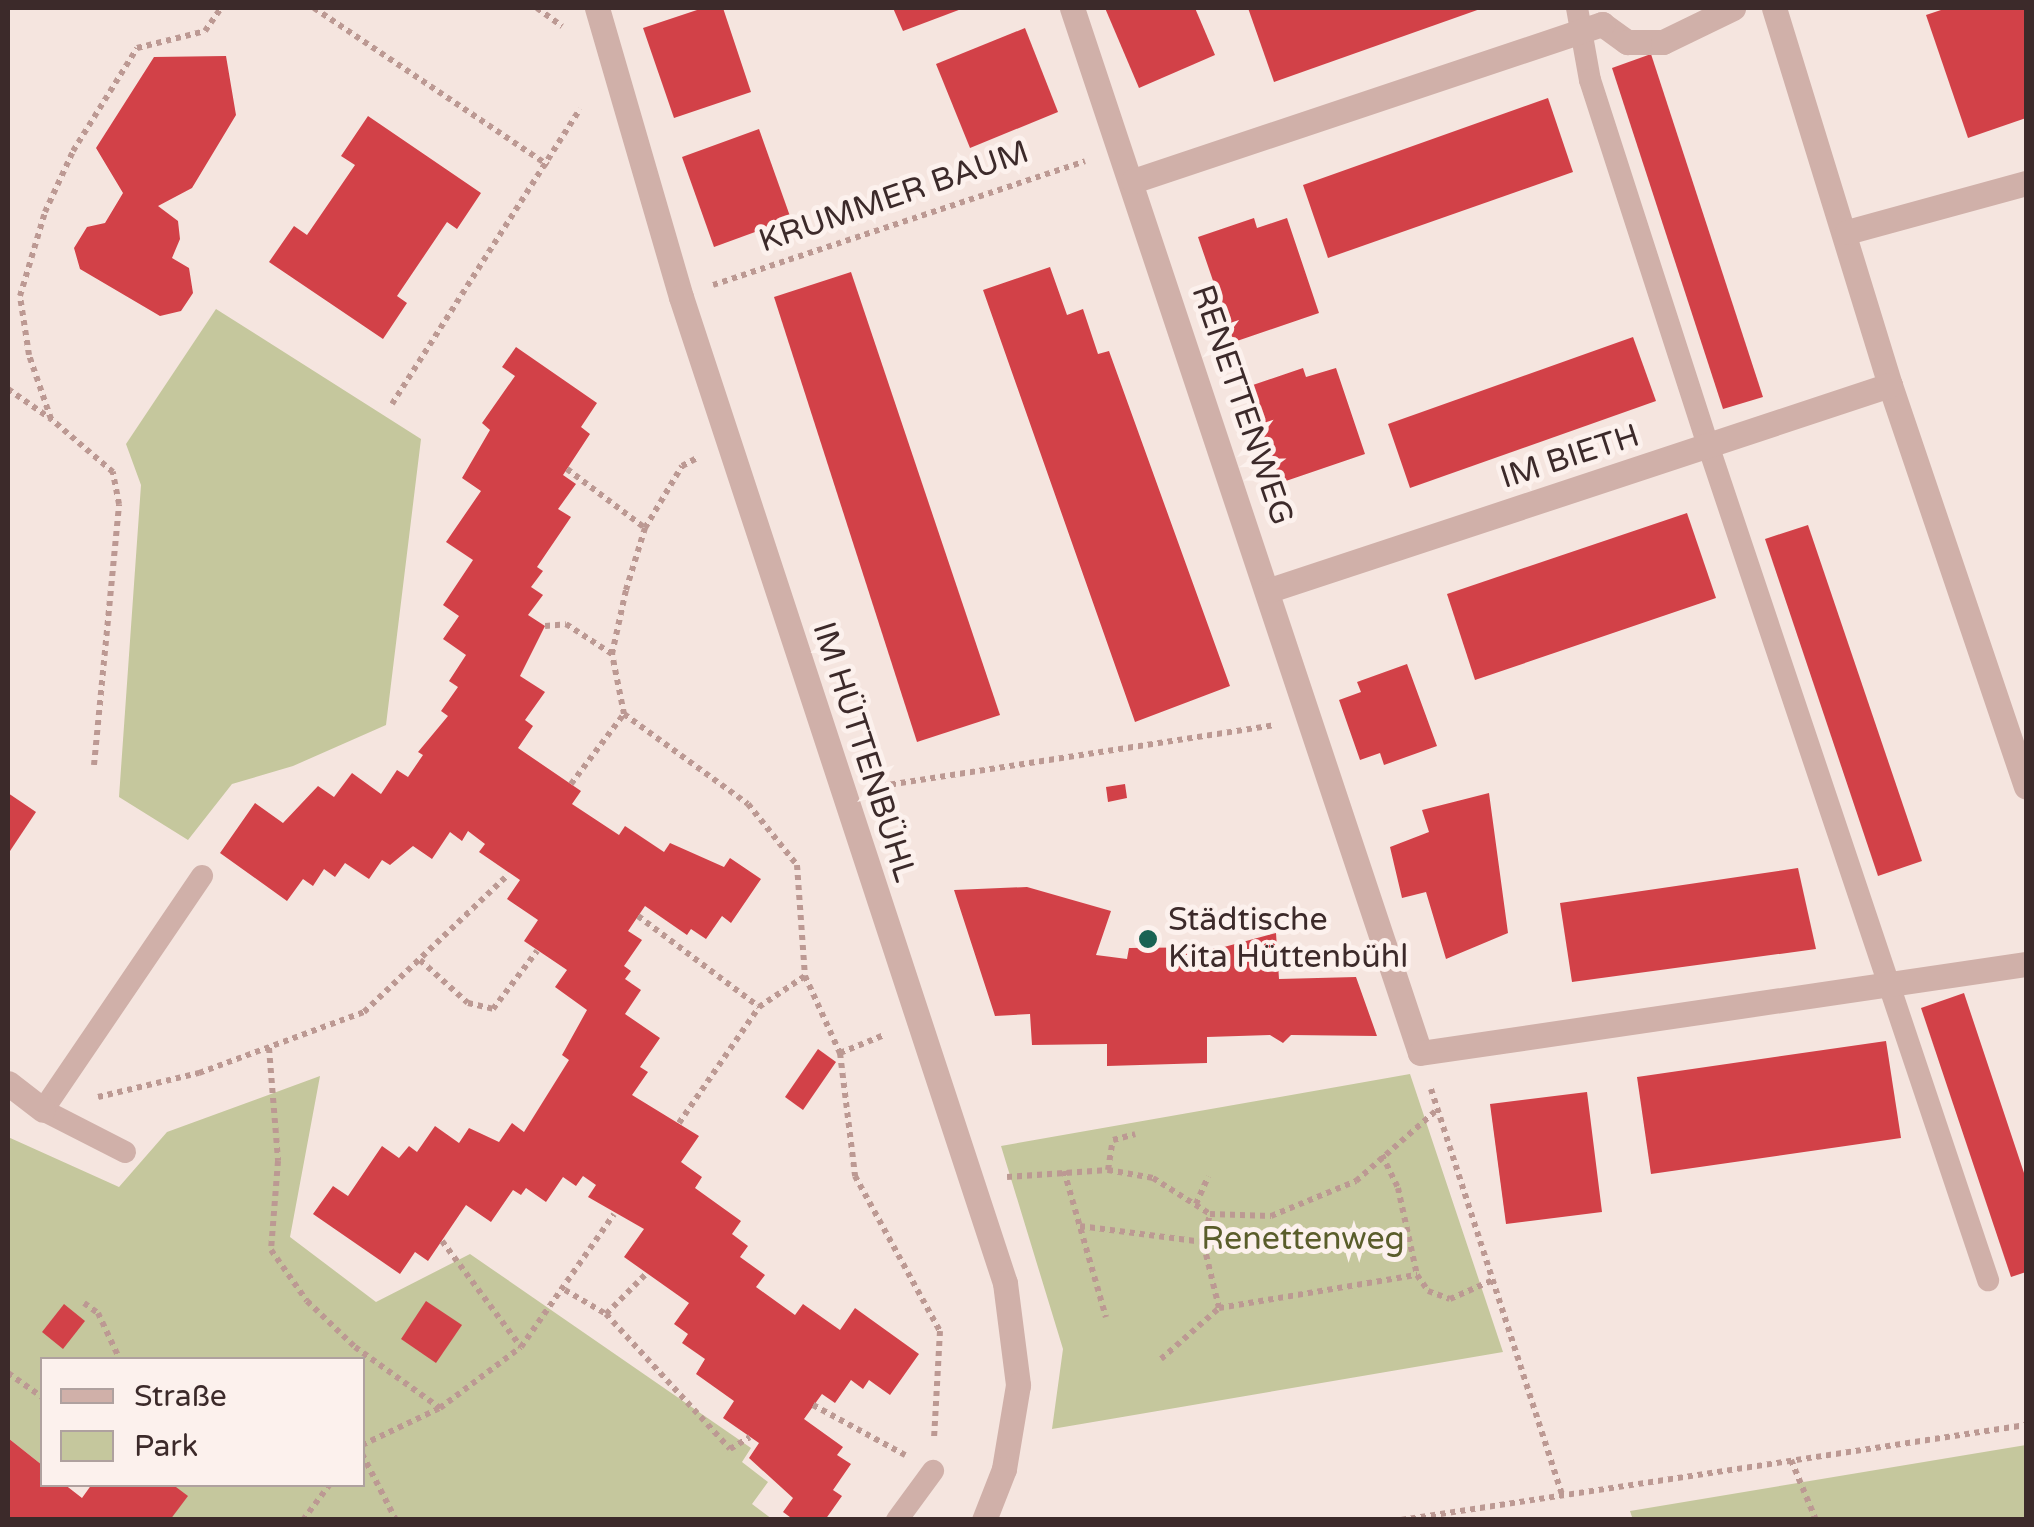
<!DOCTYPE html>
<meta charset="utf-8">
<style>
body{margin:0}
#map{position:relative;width:2034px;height:1527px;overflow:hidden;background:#f5e5df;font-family:"Varela Round",sans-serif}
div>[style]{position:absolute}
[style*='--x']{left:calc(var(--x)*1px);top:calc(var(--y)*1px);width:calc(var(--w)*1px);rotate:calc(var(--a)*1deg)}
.green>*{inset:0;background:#c5c79d}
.building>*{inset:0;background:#d24148}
.path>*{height:6px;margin-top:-3px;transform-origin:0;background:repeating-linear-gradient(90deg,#bc9993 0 5px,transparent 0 10px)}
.lane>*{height:22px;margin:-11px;padding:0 11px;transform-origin:11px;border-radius:11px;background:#d0b0a9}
.street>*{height:25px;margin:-12.5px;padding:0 12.5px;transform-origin:12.5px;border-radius:12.5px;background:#d0b0a9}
.dots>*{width:28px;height:28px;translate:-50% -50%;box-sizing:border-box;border:5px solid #fcf1ed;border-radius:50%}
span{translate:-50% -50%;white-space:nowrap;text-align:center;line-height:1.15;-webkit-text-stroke:10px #fcf1ed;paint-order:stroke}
.street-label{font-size:32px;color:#3c2a2a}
.poi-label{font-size:32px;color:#3c2a2a}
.left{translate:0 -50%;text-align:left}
.park-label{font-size:32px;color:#5a5d2b}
.frame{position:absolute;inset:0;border:10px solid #3c2a2a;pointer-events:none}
.legend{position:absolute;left:40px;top:1357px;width:325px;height:130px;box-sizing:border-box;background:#fcf1ed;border:2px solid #afa19f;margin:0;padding:12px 18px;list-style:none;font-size:30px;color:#3c2a2a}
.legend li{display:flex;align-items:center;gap:20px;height:50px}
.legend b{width:50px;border:2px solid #afa19f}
</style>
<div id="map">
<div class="green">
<i style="clip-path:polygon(216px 309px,421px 439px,386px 725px,293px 766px,232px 784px,188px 840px,119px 797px,141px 485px,126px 444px)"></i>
<i style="clip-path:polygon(1410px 1074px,1503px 1352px,1052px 1429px,1063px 1349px,1001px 1146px)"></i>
<i style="clip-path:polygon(320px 1076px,290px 1237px,376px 1302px,470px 1254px,751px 1448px,742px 1462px,768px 1482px,752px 1504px,772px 1519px,170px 1519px,172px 1485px,362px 1484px,362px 1360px,42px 1360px,42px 1465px,8px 1438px,8px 1137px,119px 1187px,167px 1132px)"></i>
<i style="clip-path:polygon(2026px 1445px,2026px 1519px,1633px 1520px,1630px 1511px)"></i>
</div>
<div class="building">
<i style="clip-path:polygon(703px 8px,723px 8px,751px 92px,674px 118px,643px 28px)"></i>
<i style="clip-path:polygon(893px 8px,964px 8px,903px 31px)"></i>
<i style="clip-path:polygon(1105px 8px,1195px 8px,1215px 55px,1139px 88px)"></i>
<i style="clip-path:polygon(1248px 8px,1483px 8px,1274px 82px)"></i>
<i style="clip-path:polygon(1947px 8px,2026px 8px,2026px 118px,1968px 138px,1926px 15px)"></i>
<i style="clip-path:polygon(1025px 28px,1058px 112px,970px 148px,936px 64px)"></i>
<i style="clip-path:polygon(1651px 54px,1763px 397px,1723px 409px,1612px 68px)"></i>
<i style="clip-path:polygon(226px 56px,236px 115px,192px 188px,158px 206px,178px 221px,180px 239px,172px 258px,189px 268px,193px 293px,181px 311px,160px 316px,80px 269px,74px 248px,87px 227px,105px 223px,123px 193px,96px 148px,154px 57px)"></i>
<i style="clip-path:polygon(1548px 98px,1573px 172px,1328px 258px,1303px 185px)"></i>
<i style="clip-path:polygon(368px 116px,481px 193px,457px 229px,447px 222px,397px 296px,407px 303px,383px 339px,269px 262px,294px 226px,307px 235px,355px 165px,341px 156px)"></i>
<i style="clip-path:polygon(759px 129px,791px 219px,714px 247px,682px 157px)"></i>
<i style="clip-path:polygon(1254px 218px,1257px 228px,1287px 218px,1319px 313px,1234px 342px,1198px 237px)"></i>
<i style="clip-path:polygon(1050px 267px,1067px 315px,1083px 309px,1098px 354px,1109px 351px,1230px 686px,1135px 722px,983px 290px)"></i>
<i style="clip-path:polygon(851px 272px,1000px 715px,917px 742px,774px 297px)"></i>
<i style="clip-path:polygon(1633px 337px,1656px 401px,1410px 488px,1388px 424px)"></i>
<i style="clip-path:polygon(516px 347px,597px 403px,581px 427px,590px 434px,563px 475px,576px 484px,558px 509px,571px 517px,537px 567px,543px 571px,531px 587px,543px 595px,528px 615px,545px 626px,520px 676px,545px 692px,525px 720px,533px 726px,518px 748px,581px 791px,572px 804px,619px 835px,625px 826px,664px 852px,670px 843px,724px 867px,730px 858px,761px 879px,731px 923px,722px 916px,706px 939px,691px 929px,687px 935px,645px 906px,628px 931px,642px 940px,624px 966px,631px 971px,625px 979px,641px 990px,625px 1014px,660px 1038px,640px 1067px,648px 1072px,632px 1095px,699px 1136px,681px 1162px,702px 1177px,695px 1188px,741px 1221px,732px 1234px,748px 1246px,740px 1257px,765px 1275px,756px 1287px,795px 1315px,803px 1304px,840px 1330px,855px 1308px,919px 1354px,890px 1395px,869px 1380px,863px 1389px,851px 1380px,835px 1403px,822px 1394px,804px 1419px,843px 1447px,837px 1455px,851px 1464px,833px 1490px,842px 1496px,825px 1520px,794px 1520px,783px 1512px,793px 1498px,749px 1458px,759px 1443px,723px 1418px,734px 1401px,696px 1374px,705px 1359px,682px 1343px,688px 1334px,674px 1324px,689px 1303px,624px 1257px,644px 1229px,588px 1197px,596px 1185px,583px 1176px,576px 1186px,563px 1177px,546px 1202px,526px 1188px,521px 1195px,513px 1190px,491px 1222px,466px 1205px,428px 1261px,415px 1252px,400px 1274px,313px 1214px,333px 1186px,348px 1196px,382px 1146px,399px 1158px,409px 1146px,417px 1152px,435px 1126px,459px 1143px,469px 1128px,499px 1142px,512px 1123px,524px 1132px,569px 1060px,562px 1055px,587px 1010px,555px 987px,567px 970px,524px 941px,538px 920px,507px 899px,520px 880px,479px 852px,485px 844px,468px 831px,462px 841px,450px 832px,432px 859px,413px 846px,390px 865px,382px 860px,369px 879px,345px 863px,335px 877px,324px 869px,313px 886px,303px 879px,287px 901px,220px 853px,255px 803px,283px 823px,318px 786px,334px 797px,352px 773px,381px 794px,397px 770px,408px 777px,423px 755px,418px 752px,448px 716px,441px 711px,458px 687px,449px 681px,466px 655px,443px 639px,459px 616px,443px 605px,473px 560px,446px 542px,481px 491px,462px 478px,490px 430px,482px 423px,515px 376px,502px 367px)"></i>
<i style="clip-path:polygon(1303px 368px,1306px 377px,1336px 368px,1365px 454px,1280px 483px,1247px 387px)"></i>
<i style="clip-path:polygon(1687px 513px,1716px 598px,1475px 680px,1447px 594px)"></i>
<i style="clip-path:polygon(1808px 525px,1922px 861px,1878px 876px,1765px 539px)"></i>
<i style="clip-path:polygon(1407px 664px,1437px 746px,1384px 765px,1380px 753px,1360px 760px,1339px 700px,1361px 692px,1357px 682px)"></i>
<i style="clip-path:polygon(1125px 784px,1127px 798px,1108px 802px,1106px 787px)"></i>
<i style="clip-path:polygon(8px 793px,36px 812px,8px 854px)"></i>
<i style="clip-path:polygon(1489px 793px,1508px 933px,1446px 959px,1426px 892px,1402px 898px,1390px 847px,1429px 832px,1422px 810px)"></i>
<i style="clip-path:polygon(1798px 868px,1816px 949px,1572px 982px,1560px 903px)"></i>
<i style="clip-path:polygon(1027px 887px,1111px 911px,1096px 955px,1127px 959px,1129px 948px,1224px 947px,1276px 933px,1279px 979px,1356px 977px,1377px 1036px,1291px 1035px,1283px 1043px,1270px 1035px,1207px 1037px,1207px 1063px,1107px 1066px,1107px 1044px,1032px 1045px,1030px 1014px,995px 1016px,954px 890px)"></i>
<i style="clip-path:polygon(1964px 993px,2026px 1179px,2026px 1272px,2011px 1277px,1921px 1008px)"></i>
<i style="clip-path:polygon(1886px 1041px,1901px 1138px,1651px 1174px,1637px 1077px)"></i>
<i style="clip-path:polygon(818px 1049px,836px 1062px,803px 1110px,785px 1097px)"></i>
<i style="clip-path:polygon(1587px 1092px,1602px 1212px,1506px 1224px,1490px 1104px)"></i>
<i style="clip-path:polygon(426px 1301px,462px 1325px,436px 1363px,401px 1339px)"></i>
<i style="clip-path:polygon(64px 1304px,85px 1321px,63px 1349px,42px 1332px)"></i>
<i style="clip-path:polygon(8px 1438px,42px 1465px,42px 1484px,64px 1484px,82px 1498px,92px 1484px,172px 1484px,188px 1496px,170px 1520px,8px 1520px)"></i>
</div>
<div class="path">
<i style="--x:314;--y:8;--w:282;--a:33.9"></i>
<i style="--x:537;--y:8;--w:31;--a:36"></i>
<i style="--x:713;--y:285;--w:392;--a:-18.4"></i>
<i style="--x:8;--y:389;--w:52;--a:34.9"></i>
<i style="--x:392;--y:404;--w:350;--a:-57.5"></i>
<i style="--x:567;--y:469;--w:98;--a:37.1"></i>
<i style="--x:545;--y:626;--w:21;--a:-5"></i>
<i style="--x:566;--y:624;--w:55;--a:33.1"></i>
<i style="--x:624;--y:714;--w:153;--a:36"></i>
<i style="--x:748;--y:804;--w:78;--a:51.2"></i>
<i style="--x:797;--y:865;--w:111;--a:85.9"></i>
<i style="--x:94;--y:765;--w:262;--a:-84.5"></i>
<i style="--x:119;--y:504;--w:33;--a:-101"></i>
<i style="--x:113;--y:472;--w:82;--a:-139.5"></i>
<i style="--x:51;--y:419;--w:68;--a:-109"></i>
<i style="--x:29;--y:355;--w:60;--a:-98.7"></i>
<i style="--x:20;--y:296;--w:88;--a:-73.4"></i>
<i style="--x:45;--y:212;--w:67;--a:-65.3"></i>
<i style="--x:73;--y:151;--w:121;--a:-58.1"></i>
<i style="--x:137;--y:48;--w:70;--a:-14"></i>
<i style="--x:205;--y:31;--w:28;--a:-55"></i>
<i style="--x:571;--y:784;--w:88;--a:-52.9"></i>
<i style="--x:624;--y:714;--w:61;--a:-101.3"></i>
<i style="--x:612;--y:654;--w:66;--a:-77.7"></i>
<i style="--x:626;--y:590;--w:65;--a:-73"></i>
<i style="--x:645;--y:528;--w:72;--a:-59.2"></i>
<i style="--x:682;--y:466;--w:17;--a:-28"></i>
<i style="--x:881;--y:786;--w:398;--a:-8.8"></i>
<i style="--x:638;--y:916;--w:151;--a:36.9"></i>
<i style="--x:420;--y:960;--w:64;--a:41.9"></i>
<i style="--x:468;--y:1003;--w:26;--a:13"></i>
<i style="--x:493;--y:1009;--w:73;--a:-52.8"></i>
<i style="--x:269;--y:1048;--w:113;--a:85.4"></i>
<i style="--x:278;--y:1161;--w:89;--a:94.5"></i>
<i style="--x:271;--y:1250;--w:62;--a:54.8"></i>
<i style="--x:307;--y:1301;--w:66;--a:43.8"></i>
<i style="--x:355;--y:1347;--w:105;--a:35.7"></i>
<i style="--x:440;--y:1408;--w:101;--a:-37"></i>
<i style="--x:521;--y:1347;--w:162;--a:-55"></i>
<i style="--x:840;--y:1053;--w:124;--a:83"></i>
<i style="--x:855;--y:1176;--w:177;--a:61.3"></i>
<i style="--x:940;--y:1331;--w:108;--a:93.2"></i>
<i style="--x:1431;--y:1089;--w:429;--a:72.1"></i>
<i style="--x:98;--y:1097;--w:104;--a:-13.4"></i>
<i style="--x:199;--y:1073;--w:176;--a:-20.3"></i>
<i style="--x:364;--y:1012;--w:199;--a:-43.6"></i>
<i style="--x:679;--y:1123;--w:141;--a:-55.4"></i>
<i style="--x:759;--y:1007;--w:55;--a:-34"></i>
<i style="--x:805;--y:976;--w:85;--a:65.6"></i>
<i style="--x:840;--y:1053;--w:48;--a:-22.2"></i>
<i style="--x:1382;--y:1155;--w:37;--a:64"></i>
<i style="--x:1398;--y:1188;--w:89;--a:77.7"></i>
<i style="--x:1108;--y:1170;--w:30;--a:-81"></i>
<i style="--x:1113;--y:1140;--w:23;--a:-15"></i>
<i style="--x:1064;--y:1171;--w:152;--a:74"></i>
<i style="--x:1007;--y:1177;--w:101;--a:-4"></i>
<i style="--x:1108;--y:1170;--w:46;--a:10.1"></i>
<i style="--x:1153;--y:1178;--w:67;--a:32.3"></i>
<i style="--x:1210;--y:1214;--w:61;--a:1.9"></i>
<i style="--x:1271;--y:1216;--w:92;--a:-22.4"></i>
<i style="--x:1356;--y:1181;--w:109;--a:-41.3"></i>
<i style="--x:1196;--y:1204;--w:30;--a:-66"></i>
<i style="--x:1080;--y:1226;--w:124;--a:7.4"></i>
<i style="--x:1203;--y:1242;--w:29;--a:-76"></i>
<i style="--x:442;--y:1241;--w:132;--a:53.3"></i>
<i style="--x:565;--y:1290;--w:48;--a:30.3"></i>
<i style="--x:606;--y:1314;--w:183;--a:47.4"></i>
<i style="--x:730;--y:1449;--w:23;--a:-31"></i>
<i style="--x:84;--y:1303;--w:17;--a:36"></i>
<i style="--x:98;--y:1313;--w:52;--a:64.9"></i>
<i style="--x:1219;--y:1308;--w:201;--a:-9.5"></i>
<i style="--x:1417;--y:1275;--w:19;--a:55"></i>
<i style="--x:1428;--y:1291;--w:23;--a:20"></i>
<i style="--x:1450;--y:1299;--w:47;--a:-23.8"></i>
<i style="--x:606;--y:1314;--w:58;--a:-45"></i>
<i style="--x:1161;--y:1359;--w:77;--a:-41.3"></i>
<i style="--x:1219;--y:1308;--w:68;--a:-103.6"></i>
<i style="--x:8;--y:1373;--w:42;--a:35.2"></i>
<i style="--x:813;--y:1405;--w:105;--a:28.5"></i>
<i style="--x:362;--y:1445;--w:86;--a:-25.4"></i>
<i style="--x:362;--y:1454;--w:74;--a:62.7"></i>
<i style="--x:1791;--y:1460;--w:65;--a:67.4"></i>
<i style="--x:303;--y:1520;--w:45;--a:-53.1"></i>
<i style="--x:1401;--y:1520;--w:632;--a:-8.64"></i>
</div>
<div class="lane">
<i style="--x:1577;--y:8;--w:73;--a:79.8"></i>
<i style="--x:1590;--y:80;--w:384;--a:72.1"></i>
<i style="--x:1708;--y:445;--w:881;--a:71.46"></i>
<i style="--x:125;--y:1152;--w:92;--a:-152.9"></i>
<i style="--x:43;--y:1110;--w:283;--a:-55.8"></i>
<i style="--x:897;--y:1520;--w:61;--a:-53.7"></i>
</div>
<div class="street">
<i style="--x:597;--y:8;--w:301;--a:73.8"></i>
<i style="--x:681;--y:297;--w:1038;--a:71.81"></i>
<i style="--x:1005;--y:1283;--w:103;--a:82.7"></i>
<i style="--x:1018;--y:1385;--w:85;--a:99.5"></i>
<i style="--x:1004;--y:1469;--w:55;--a:111.4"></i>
<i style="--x:1072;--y:8;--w:1101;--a:71.58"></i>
<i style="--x:1420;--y:1053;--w:613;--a:-8.35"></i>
<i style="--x:1774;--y:8;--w:394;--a:72.9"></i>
<i style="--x:1890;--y:385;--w:424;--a:71.3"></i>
<i style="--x:1602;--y:24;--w:31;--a:36"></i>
<i style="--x:1627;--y:42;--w:36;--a:0"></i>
<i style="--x:1663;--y:42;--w:78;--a:-25.9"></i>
<i style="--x:1133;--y:181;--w:495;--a:-18.5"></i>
<i style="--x:1847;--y:232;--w:186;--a:-15.3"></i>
<i style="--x:1270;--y:590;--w:653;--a:-18.3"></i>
<i style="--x:8;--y:1083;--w:44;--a:37.6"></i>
</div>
<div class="dots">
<i style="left:1148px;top:939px;background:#1a6353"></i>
</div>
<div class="street-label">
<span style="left:894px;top:197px;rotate:-19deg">KRUMMER BAUM</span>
<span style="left:1242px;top:405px;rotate:71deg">RENETTENWEG</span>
<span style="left:1570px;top:457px;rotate:-18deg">IM BIETH</span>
<span style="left:864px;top:752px;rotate:72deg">IM HÜTTENBÜHL</span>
</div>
<div class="poi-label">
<span class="left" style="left:1168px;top:939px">Städtische<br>Kita Hüttenbühl</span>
</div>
<div class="park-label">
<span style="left:1303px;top:1239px">Renettenweg</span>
</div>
<div class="frame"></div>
<ul class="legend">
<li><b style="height:12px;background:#d0b0a9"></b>Straße</li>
<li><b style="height:28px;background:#c5c79d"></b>Park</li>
</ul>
</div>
